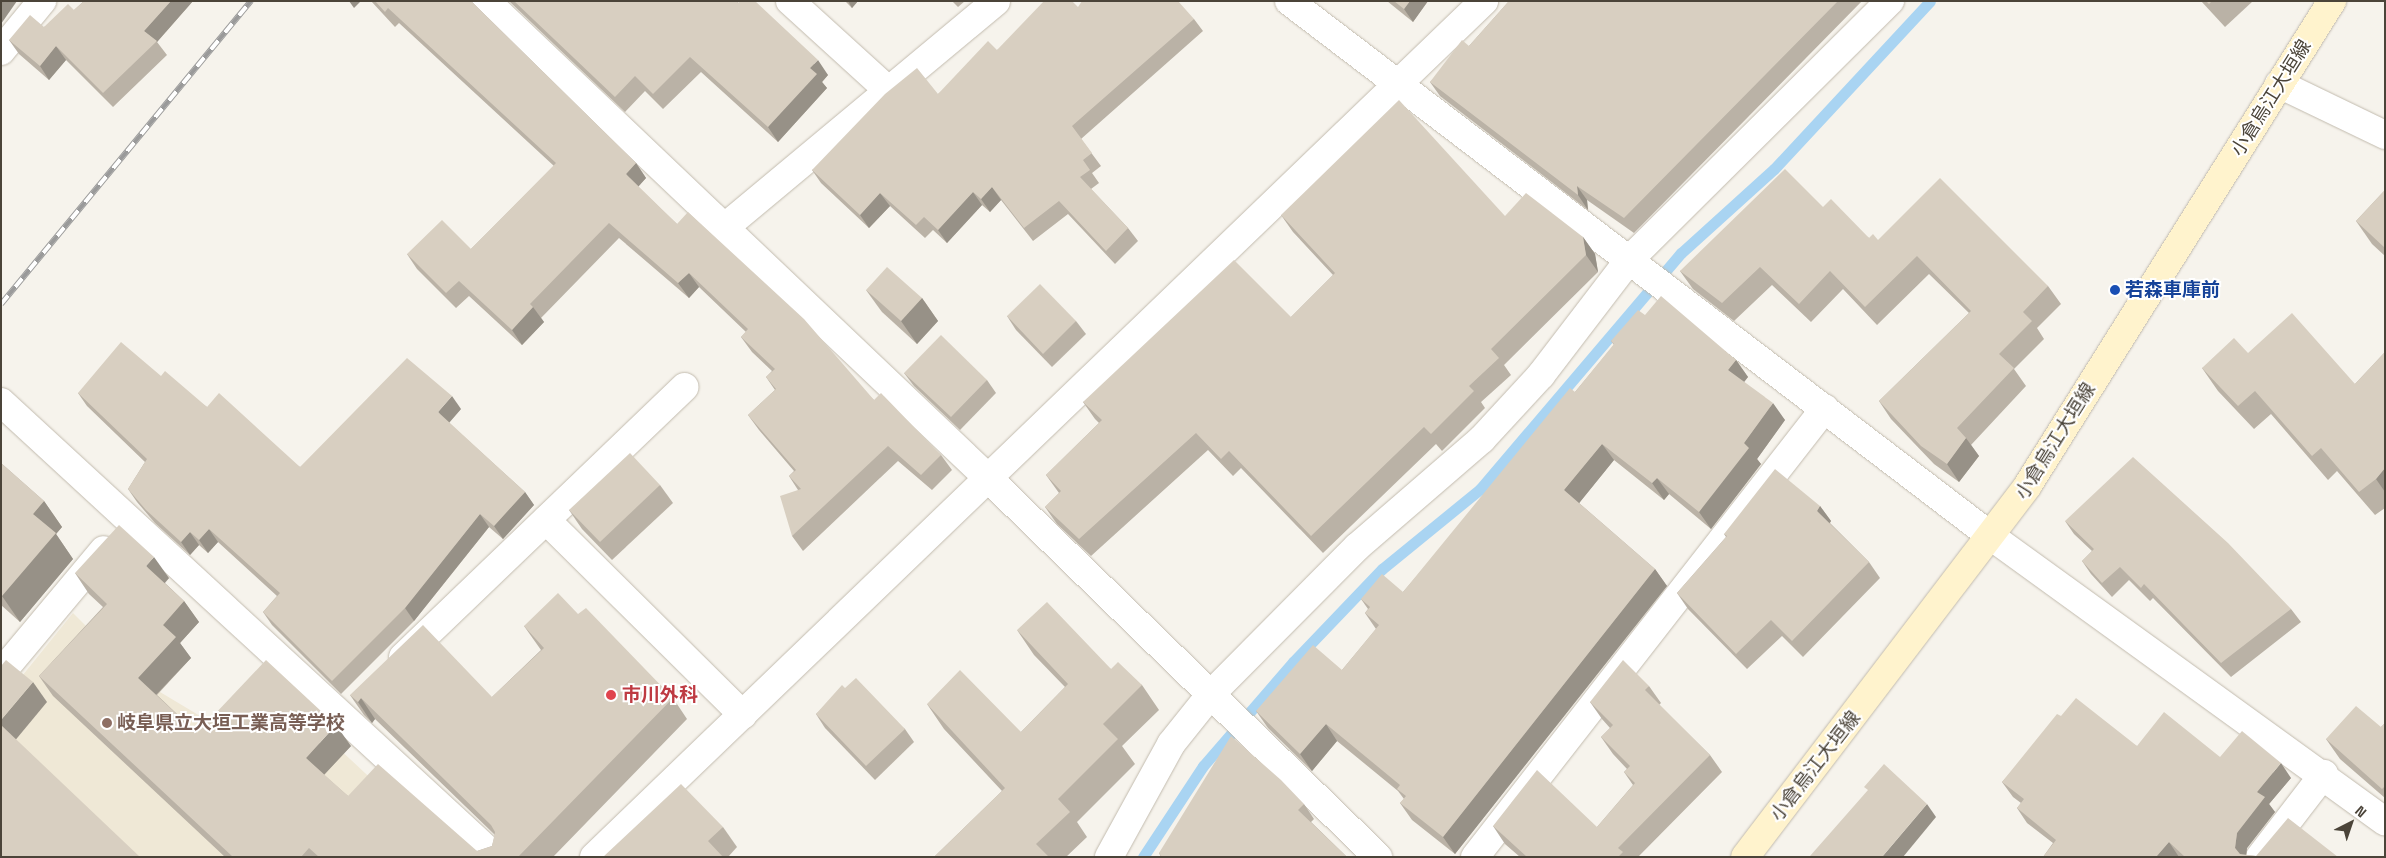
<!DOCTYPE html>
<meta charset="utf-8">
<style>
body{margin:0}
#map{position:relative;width:2386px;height:858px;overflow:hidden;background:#f6f3ec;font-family:"Space Grotesk","Noto Sans JP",sans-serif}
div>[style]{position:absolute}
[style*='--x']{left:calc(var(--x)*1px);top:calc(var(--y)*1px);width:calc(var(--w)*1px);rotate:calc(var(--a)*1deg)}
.education>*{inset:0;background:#efe8d6}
.stream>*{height:11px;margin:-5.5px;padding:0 5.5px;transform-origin:5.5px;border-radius:5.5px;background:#a9d4f2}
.roads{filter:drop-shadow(0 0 1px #c2bbae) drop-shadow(0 0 1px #c2bbae)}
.minor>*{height:28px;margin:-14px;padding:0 14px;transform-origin:14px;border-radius:14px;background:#fff}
.secondary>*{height:28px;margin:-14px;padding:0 14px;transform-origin:14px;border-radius:14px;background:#fff3cd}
.rail>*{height:5.5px;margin-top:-2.75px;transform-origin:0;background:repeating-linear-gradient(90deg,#fff 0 11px,#9a9a9a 0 22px);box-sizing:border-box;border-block:1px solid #9a9a9a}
.wall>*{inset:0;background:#bab2a6}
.shaded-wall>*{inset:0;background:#979187}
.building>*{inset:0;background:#d8cfc1}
.dots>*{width:14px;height:14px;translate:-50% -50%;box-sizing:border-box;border:2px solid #fff;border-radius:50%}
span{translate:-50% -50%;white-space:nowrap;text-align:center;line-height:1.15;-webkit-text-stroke:4px #fff;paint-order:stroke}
.street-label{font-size:19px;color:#4b4439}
.transit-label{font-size:19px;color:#164399;font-weight:700}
.left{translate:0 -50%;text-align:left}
.health-label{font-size:19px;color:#be3a42;font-weight:700}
.education-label{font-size:19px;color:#785e54;font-weight:700}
.frame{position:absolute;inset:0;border:2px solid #4b4439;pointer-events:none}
.north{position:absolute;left:2326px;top:798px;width:50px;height:50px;-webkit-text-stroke:4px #fff;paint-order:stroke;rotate:41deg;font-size:14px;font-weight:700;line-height:20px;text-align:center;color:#4b4439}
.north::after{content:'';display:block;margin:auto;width:18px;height:22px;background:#4b4439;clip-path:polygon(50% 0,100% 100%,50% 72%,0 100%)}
</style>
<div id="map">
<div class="education">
<i style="clip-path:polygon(73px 613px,140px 680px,305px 779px,335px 745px,455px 857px,1px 857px,1px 702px)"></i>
</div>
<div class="stream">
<i style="--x:1143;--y:857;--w:109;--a:-56.6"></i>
<i style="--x:1203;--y:766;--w:138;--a:-49.1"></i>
<i style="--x:1293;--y:662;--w:129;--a:-46.3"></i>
<i style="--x:1382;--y:569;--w:127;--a:-39.2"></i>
<i style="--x:1480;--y:489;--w:310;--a:-49.6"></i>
<i style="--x:1681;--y:253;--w:125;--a:-42.1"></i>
<i style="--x:1774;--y:169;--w:229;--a:-47.1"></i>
</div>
<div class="roads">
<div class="minor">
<i style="--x:486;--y:1;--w:692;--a:43.54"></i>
<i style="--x:988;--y:478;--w:544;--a:44.18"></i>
<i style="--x:790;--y:1;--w:134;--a:42.3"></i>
<i style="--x:1289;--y:1;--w:884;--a:37.32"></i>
<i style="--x:1992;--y:537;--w:485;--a:35.9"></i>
<i style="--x:1;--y:51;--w:65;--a:-50.6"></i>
<i style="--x:2279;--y:84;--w:118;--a:25.7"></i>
<i style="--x:724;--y:228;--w:354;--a:-39.8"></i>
<i style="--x:1;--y:402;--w:672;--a:42.65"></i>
<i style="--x:546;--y:520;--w:277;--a:44.7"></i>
<i style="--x:403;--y:657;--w:390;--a:-43.8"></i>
<i style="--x:1;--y:673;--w:160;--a:-50.1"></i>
<i style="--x:594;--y:857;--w:1235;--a:-43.88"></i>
<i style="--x:1109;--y:857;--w:129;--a:-61.2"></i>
<i style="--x:1171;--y:744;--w:64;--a:-51.3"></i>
<i style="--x:1211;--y:694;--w:207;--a:-45.2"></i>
<i style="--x:1357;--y:547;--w:165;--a:-40.8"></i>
<i style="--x:1482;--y:439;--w:87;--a:-47.3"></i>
<i style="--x:1541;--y:375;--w:145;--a:-52.6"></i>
<i style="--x:1629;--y:260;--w:368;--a:-44.8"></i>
<i style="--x:1475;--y:857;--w:569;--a:-52.06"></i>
<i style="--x:2260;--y:857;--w:105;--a:-52.4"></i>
</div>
<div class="secondary">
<i style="--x:1745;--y:857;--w:467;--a:-52.7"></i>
<i style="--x:2028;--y:485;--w:572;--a:-57.87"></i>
</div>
</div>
<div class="rail">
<i style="--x:1;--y:304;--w:393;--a:-50.5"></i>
</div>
<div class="wall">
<i style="clip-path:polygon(84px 1px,193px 1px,157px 42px,167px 55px,113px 107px,66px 60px,49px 80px,19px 54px,9px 40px,44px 27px,74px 10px)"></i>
<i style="clip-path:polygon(371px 1px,472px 1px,472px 2px,636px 163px,646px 178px,638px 187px,677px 224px,874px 400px,941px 455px,952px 470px,932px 490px,898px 461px,803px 551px,792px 536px,798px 490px,789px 476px,794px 471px,759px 430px,748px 415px,775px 390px,766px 377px,772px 371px,752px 352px,741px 337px,746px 332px,699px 287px,689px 298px,619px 238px,541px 318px,544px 322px,522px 345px,469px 296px,456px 308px,417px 269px,407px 254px,471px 249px,554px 166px,399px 23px,395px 27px)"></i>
<i style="clip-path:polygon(509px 1px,736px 1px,828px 75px,822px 82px,827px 88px,778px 142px,701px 72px,663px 109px,645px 91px,625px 112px)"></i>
<i style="clip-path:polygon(845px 1px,858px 1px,852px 8px)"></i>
<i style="clip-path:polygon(952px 1px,965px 1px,958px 7px)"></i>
<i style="clip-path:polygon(1387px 1px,1428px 1px,1413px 22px)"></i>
<i style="clip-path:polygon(1509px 1px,1862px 1px,1634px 233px,1587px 200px,1588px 210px,1440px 96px,1430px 82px,1469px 46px)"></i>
<i style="clip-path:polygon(2201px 1px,2253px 1px,2225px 27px)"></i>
<i style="clip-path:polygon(1078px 7px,1194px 19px,1203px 31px,1081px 139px,1101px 166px,1092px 173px,1099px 183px,1091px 189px,1128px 228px,1138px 241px,1115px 264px,1068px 214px,1033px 241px,1001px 200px,990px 212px,982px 205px,947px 243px,933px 230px,925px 238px,890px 206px,869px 228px,821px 183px,812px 170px,938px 94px,997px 50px)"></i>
<i style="clip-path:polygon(2385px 190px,2385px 256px,2372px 244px,2356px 221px)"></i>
<i style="clip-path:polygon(1823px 207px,1869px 238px,2048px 286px,2061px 304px,2037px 328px,2044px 339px,2014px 369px,2026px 386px,1971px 445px,1979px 456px,1959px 482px,1934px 464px,1891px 419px,1879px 401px,1969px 313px,1929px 274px,1877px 325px,1843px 289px,1811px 322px,1772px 285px,1734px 321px,1693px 289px,1680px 271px)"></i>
<i style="clip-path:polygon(1281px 215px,1505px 216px,1583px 237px,1595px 254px,1598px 272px,1504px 365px,1511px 375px,1481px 402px,1485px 408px,1442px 451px,1436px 444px,1323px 553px,1241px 468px,1233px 476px,1208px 450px,1091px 556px,1057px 524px,1045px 507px,1059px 493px,1046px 475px,1099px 423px,1095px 419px,1083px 402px,1291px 317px,1333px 275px,1293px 232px)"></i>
<i style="clip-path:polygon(866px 290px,922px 298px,938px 321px,917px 344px,882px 312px)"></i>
<i style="clip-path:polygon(1645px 315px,1736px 360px,1748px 377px,1744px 382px,1785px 420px,1757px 459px,1761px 464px,1711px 529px,1669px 494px,1664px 500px,1614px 460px,1579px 503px,1655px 569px,1667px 586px,1455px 854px,1412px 820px,1400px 803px,1404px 799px,1398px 791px,1337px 741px,1312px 771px,1268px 728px,1256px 711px,1342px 670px,1376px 629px,1365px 613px,1368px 609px,1361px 599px,1403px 592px,1575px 392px,1614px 345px,1611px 341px)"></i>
<i style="clip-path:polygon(1007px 316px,1076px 321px,1086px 334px,1052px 367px,1016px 330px)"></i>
<i style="clip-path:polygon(2385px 352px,2385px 508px,2375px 515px,2337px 471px,2328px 480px,2271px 414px,2254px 429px,2218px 391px,2202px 368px,2248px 353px,2355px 384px)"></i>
<i style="clip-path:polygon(904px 373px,987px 380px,996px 393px,960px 430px,914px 386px)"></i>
<i style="clip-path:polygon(161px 376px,207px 407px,300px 467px,461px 409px,449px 423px,525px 492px,534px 505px,503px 539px,489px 527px,414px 621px,341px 694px,272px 625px,263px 612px,277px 596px,218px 542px,208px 553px,199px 545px,190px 555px,155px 523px,137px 502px,128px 489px,145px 462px,87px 406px,78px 393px)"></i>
<i style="clip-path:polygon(1px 463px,44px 501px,62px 527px,56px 534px,73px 559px,20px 622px,1px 605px)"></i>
<i style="clip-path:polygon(660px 485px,673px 503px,612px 560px,582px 529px,569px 510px)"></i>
<i style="clip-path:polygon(1820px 506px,1831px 521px,1830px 523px,1869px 562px,1880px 578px,1803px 657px,1782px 636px,1747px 669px,1688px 609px,1677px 593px,1726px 537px,1724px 534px)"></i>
<i style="clip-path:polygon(2065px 521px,2291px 609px,2301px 622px,2231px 677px,2153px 598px,2150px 601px,2129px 580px,2112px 597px,2091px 574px,2082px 561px,2092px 551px,2074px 534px)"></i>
<i style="clip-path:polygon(75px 573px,169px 578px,165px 583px,184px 601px,199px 622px,180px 643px,191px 658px,157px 695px,197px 733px,351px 746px,324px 775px,348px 796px,477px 851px,492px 846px,495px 835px,375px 719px,372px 723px,364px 715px,350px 695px,492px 697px,541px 650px,524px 626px,578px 614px,673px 698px,687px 719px,553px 857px,225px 857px,53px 696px,39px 676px,103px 607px,89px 594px)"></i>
<i style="clip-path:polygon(1017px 630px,1111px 669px,1142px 685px,1159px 710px,1122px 746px,1135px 764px,1077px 822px,1087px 837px,1066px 857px,934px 857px,1002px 791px,944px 729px,927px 704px,1021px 732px,1065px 687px,1034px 655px)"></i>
<i style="clip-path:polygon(1649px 686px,1661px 703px,1659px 705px,1710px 755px,1722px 772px,1638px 857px,1520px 857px,1505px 844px,1493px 826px,1597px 827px,1633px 785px,1624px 772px,1627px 769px,1613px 754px,1601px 737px,1610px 728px,1602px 719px,1590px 702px)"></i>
<i style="clip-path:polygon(845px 688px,905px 729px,914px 742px,875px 780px,825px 728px,816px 714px)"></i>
<i style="clip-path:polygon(2061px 716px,2137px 746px,2220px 757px,2291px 778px,2269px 804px,2275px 812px,2247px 848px,2246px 855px,2256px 856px,2338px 857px,2043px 857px,2053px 843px,2027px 823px,2017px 808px,2021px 803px,2013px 797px,2002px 782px)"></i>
<i style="clip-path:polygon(2385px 723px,2385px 798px,2340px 759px,2326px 739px,2381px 727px)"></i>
<i style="clip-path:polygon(1304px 804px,1314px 819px,1311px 822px,1347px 857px,1161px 857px,1159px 853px)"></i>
<i style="clip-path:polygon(723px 827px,737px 847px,728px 857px,603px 857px)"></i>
</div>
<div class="shaded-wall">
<i style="clip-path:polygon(1px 1px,17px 1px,1px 24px)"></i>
<i style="clip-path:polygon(171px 1px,193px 1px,157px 42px,144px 31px)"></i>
<i style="clip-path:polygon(349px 1px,361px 1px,354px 8px)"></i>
<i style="clip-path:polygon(848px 1px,858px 1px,852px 8px)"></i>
<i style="clip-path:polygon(1410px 1px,1428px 1px,1413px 22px,1404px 9px)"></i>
<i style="clip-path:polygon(56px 46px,66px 60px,49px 80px,40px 66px)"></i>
<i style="clip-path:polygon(818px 60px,828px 75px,822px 82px,827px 88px,778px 142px,768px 127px,810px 68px)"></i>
<i style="clip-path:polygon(636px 163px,646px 178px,636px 189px,626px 174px)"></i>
<i style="clip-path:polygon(1577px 186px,1587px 200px,1588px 210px,1578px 195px)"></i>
<i style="clip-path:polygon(992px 187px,1001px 200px,990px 212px,981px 199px)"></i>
<i style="clip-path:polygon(973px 192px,982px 205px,947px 243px,938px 230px)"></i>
<i style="clip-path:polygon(880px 193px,890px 206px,869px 228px,860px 215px)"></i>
<i style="clip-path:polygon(1583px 237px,1595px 254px,1598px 272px,1586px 255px)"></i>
<i style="clip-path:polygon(689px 273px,699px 287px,689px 298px,678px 283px)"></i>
<i style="clip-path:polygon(922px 298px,938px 321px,917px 344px,901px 321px)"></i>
<i style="clip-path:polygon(533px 307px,544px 322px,522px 345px,512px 330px)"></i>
<i style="clip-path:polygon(1736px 360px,1748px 377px,1740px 387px,1728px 370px)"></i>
<i style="clip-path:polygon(452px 396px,461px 409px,447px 425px,438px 412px)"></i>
<i style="clip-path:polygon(1773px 403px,1785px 420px,1757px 459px,1761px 464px,1711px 529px,1699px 512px,1744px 443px)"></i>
<i style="clip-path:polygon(1966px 438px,1979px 456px,1959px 482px,1947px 464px)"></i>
<i style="clip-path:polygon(1602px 444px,1614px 460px,1576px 507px,1564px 490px)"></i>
<i style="clip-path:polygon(2385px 468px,2385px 492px,2376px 479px)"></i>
<i style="clip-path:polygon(1657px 478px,1669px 494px,1664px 500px,1652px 483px)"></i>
<i style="clip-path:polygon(525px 492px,534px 505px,503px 539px,494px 526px)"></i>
<i style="clip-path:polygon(44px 501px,62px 527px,56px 534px,73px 559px,20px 622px,2px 596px,33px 514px)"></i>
<i style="clip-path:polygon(1820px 506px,1831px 521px,1827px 526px,1817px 511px)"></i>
<i style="clip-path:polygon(480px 514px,489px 527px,414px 621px,405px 608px)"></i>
<i style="clip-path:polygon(209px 529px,218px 542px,208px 553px,199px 540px)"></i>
<i style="clip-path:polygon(190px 532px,199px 545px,190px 555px,181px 542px)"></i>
<i style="clip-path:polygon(154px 557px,169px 578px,161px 587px,146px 566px)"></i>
<i style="clip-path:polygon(1655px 569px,1667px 586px,1455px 854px,1443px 837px)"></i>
<i style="clip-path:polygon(184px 601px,199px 622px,180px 643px,191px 658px,153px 698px,138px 678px,163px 625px)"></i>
<i style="clip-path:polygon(33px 682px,47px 702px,13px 743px,1px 726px,1px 720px)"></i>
<i style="clip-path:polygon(361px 698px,375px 719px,372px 723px,358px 702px)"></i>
<i style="clip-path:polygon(1326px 724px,1337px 741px,1312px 771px,1300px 754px)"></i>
<i style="clip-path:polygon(336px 725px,351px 746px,321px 778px,306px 758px)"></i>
<i style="clip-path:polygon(2281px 763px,2291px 778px,2269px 804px,2275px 812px,2247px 848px,2246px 857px,2241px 857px,2235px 848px,2237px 833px,2257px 792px)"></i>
<i style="clip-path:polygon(1927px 804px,1936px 817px,1903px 857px,1882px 857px)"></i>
<i style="clip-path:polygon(2169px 842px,2179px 857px,2156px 857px)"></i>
</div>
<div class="building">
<i style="clip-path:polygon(84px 1px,171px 1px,144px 31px,157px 41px,103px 93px,56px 46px,40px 66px,9px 40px,30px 15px,44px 27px,68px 4px,74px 10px)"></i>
<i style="clip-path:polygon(375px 1px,471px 1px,636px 163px,626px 174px,677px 224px,688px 212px,804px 319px,874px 400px,881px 393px,941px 455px,921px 475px,888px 446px,792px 536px,780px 496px,801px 489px,789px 476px,796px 470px,748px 415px,776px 389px,766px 377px,775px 369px,741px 337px,748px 329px,689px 273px,678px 283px,609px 223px,530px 304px,533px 307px,512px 330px,459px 281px,446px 293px,407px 254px,442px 220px,471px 249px,556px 163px,388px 8px,385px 12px)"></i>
<i style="clip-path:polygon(514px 1px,736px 1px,738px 3px,740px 1px,755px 1px,818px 60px,810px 68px,817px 74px,768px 127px,690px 57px,653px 94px,635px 76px,615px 97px)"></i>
<i style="clip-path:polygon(1044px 1px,1072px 1px,1078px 7px,1082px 1px,1178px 1px,1194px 19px,1072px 126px,1092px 153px,1083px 160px,1090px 170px,1080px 177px,1128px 228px,1106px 251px,1059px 201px,1024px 228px,992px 187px,981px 199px,973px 192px,938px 230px,924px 217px,916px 225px,880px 193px,860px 215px,812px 170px,885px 94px,917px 68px,938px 94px,988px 41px,997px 50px)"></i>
<i style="clip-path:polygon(1394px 1px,1410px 1px,1404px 9px)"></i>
<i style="clip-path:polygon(1509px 1px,1838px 1px,1624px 218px,1577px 186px,1578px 195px,1430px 82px,1462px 40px,1469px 46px)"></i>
<i style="clip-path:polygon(2206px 1px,2212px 1px,2209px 4px)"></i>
<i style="clip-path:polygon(1399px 100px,1505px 216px,1526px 193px,1583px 237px,1586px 255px,1491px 349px,1499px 358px,1469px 386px,1474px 391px,1431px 434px,1424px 427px,1311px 536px,1229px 451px,1221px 459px,1196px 433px,1079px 539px,1045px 507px,1061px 491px,1046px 475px,1102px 420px,1083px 402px,1234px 260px,1291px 317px,1335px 273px,1281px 215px)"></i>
<i style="clip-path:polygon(1785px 169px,1823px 207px,1831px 199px,1869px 238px,1873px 234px,1878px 240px,1940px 178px,2048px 286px,2023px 312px,2032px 321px,1999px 354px,2014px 368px,1957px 428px,1966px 438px,1947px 464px,1921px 446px,1879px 401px,1971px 311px,1917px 256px,1865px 307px,1830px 271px,1799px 304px,1760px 267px,1722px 303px,1680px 271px)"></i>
<i style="clip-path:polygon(2385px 190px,2385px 248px,2356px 221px)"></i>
<i style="clip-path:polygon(887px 267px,922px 298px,901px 321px,866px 290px)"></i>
<i style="clip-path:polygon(1040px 284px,1076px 321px,1043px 354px,1007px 316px)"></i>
<i style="clip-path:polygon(1661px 296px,1736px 360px,1728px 370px,1773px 403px,1744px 443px,1749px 448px,1699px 512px,1657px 478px,1652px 483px,1602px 444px,1564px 490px,1655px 569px,1443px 837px,1400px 803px,1406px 796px,1397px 789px,1400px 785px,1326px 724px,1300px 754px,1256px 711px,1313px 645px,1342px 670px,1379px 625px,1365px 613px,1370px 607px,1361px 599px,1382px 574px,1403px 592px,1570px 388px,1575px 392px,1614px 344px,1611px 341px,1638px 310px,1645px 315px)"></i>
<i style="clip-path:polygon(2292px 313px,2355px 384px,2385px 352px,2385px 468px,2376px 479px,2359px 492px,2321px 448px,2312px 456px,2255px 391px,2238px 406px,2202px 368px,2234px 338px,2248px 353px)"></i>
<i style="clip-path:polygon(941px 335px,987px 380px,951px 417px,904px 373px)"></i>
<i style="clip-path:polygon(121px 342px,161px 376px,165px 371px,207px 407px,219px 393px,300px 467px,407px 358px,452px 396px,438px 412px,525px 492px,494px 526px,480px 514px,405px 608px,332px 681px,263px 612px,280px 593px,209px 529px,199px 540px,190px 532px,181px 542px,146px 510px,128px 489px,147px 459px,78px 393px)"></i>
<i style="clip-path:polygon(630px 453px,660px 485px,600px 542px,569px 510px)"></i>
<i style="clip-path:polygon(2133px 457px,2228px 543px,2291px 609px,2221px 663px,2144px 584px,2141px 588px,2120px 567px,2102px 583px,2082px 561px,2094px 549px,2065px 521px)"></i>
<i style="clip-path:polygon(1px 463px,44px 501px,33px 514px,56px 533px,2px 596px,1px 596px)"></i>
<i style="clip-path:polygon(1775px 469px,1820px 506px,1817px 511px,1869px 562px,1792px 641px,1771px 620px,1736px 654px,1677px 593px,1727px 536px,1724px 534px)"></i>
<i style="clip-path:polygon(119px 525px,154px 557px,146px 566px,184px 601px,163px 625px,176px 637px,138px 678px,197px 733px,266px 660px,336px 725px,306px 758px,348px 796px,378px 764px,477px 851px,492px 846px,495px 832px,491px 825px,361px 698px,358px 702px,350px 695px,423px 625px,492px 697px,544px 648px,524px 626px,558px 593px,578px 614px,586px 608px,673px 698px,518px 857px,319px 857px,309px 848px,301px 857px,233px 857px,39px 676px,107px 604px,75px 573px)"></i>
<i style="clip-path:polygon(1047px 602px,1111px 669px,1118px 662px,1142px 685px,1103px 724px,1118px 739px,1058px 799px,1070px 812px,1036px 844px,1049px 857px,934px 857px,1005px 788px,927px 704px,960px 670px,1021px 732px,1068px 684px,1017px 630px)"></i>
<i style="clip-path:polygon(6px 660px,33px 682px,1px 720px,1px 666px)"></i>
<i style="clip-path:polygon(1623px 660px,1649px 686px,1645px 690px,1710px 755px,1618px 848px,1623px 852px,1618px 857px,1527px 857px,1493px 826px,1537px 770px,1597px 827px,1635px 783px,1624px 772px,1630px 766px,1601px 737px,1613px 725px,1590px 702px)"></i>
<i style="clip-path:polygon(856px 678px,905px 729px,866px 766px,816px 714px,842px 685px,845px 688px)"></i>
<i style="clip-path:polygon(2076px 698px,2137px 746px,2164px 712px,2220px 757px,2242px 731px,2281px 763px,2257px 792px,2265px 797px,2237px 833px,2235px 848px,2240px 854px,2256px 856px,2288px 818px,2338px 857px,2185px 857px,2169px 842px,2156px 857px,2043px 857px,2056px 840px,2017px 808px,2024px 799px,2002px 782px,2057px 714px,2061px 716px)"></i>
<i style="clip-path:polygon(2356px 706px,2381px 727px,2385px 723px,2385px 786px,2382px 789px,2326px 739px)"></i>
<i style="clip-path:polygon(1px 725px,140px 857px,1px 857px)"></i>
<i style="clip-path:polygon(1231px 736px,1281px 780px,1304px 804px,1298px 810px,1347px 857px,1162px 857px,1159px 853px)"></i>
<i style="clip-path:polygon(1884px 764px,1927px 804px,1882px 857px,1811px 857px,1810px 856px,1868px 790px,1864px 787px)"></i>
<i style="clip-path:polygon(681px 784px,723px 827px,708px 841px,723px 857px,603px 857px)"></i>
</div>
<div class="dots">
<i style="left:2115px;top:290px;background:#1a4fb4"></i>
<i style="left:611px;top:695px;background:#e0444e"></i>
<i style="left:107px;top:723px;background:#8d6e63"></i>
</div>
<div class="street-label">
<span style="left:2271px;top:98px;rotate:-58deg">小倉烏江大垣線</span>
<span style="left:2055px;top:441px;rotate:-58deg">小倉烏江大垣線</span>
<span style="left:1815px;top:766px;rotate:-52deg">小倉烏江大垣線</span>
</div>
<div class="transit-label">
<span class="left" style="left:2125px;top:290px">若森車庫前</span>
</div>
<div class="health-label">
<span class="left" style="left:622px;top:695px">市川外科</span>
</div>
<div class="education-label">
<span class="left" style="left:117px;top:723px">岐阜県立大垣工業高等学校</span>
</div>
<div class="frame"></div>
<div class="north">N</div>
</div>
